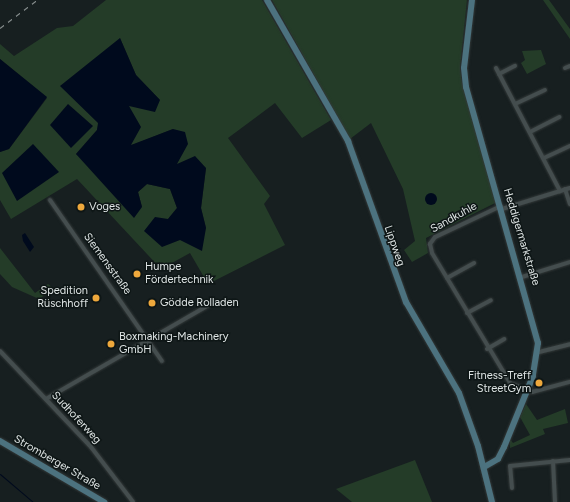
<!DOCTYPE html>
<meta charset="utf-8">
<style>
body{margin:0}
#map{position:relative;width:570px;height:502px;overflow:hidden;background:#171f20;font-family:Figtree,sans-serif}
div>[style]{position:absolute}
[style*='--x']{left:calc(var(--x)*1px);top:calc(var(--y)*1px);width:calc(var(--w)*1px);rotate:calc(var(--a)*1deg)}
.green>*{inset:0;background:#243c28}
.water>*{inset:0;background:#000a1d}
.round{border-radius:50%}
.stream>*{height:1px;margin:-0.5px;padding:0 0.5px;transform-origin:0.5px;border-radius:0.5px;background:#000a1d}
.roads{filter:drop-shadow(0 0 1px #333939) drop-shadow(0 0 1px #333939)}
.street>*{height:4px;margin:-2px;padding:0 2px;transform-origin:2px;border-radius:2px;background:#444d4e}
.secondary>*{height:6px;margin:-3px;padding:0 3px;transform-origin:3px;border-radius:3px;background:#4c727f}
.rail>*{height:1px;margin-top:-0.5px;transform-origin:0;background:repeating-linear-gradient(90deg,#868d8d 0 5px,transparent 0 10px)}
.dots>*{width:11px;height:11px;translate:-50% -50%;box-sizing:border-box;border:2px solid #0e1616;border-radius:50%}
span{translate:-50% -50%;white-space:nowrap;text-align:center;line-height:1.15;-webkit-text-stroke:3px #0e1616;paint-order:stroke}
.poi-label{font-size:11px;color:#dfe5e5}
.left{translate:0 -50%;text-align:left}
.right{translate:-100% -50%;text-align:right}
.street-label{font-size:11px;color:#dfe5e5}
</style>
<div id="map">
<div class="green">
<i style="clip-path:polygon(evenodd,106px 0,262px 0,331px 120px,302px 138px,275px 103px,228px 138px,270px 196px,264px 204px,285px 245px,208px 284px,190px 253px,161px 269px,77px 179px,11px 219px,0 200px,0 152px,9px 149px,47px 98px,0 59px,0 44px,14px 56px,57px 28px,73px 26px,106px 0,120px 38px,136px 75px,160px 100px,129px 106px,130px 146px,173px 129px,176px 164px,206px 168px,201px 208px,206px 228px,180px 240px,168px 219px,177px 208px,170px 189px,147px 184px,138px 192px,142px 207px,76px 154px,97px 130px,120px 38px)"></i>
<i style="clip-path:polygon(272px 0,467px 0,460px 68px,462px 83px,497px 202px,426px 238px,428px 253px,412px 262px,404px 250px,415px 241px,403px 189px,371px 123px,350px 139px)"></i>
<i style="clip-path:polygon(543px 0,549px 0,570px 29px,570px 39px)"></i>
<i style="clip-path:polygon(541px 50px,546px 64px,527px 74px,521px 63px,525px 60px,522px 51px)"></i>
<i style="clip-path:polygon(0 248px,35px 293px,48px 284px,54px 289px,39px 299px,12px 287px,0 274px)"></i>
<i style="clip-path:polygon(526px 404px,537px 420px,565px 409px,568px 423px,543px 429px,545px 434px,510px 448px,510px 439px,513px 443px,530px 435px,520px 417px)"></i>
<i style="clip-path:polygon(415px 460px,432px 502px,352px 502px,336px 489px)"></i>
</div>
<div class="water">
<i style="clip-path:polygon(120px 38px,136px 75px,160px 100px,155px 112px,129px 106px,141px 127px,131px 145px,173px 129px,185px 132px,188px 144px,177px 164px,195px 156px,206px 168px,201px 208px,206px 228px,202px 251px,180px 240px,162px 247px,144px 231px,155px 217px,168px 219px,177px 208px,170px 189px,147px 184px,138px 192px,142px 207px,134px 218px,76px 154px,97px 130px,98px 123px,60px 86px)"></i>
<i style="clip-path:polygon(0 59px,47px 97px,9px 149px,0 152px)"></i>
<i style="clip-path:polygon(68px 104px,93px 126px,71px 148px,50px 125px)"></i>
<i style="clip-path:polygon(33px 144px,59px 172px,17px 201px,2px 173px)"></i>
<i class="round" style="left:425px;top:193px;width:12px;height:12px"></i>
<i style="clip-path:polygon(25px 233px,34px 247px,30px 252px,23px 241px,22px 235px)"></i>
</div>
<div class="stream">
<i style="--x:0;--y:474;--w:43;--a:40.3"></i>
</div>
<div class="roads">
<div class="street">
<i style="--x:496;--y:68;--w:139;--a:62.5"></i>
<i style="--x:565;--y:68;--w:5;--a:-22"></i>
<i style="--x:499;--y:74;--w:18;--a:-27"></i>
<i style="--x:515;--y:104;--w:33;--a:-25"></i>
<i style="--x:530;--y:132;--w:33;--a:-27"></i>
<i style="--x:544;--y:158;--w:29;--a:-25"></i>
<i style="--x:565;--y:189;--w:16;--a:72"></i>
<i style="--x:50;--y:200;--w:196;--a:55.2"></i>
<i style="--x:501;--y:206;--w:73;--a:154.8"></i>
<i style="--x:435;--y:237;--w:9;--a:126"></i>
<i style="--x:430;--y:244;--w:9;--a:77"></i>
<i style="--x:432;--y:253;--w:152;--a:59"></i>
<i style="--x:510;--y:383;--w:24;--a:22"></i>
<i style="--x:532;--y:392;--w:39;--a:-15"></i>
<i style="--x:502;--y:209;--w:71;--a:-17.2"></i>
<i style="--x:522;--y:277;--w:50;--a:-17.4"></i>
<i style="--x:447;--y:278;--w:31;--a:-29"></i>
<i style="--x:467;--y:313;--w:27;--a:-28"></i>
<i style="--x:487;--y:349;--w:20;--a:-30"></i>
<i style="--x:0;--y:351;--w:132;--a:46.5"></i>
<i style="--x:91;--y:447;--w:69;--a:52.6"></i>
<i style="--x:539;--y:352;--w:32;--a:-14"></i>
<i style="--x:46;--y:399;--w:188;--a:-30"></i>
<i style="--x:553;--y:461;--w:41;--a:87.2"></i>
<i style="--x:512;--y:488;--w:22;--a:-95"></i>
<i style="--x:510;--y:466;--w:60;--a:-5.7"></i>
</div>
<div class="secondary">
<i style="--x:267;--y:0;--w:163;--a:60.1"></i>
<i style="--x:348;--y:141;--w:171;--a:70.2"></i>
<i style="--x:406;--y:302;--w:105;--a:59.8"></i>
<i style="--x:459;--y:393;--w:56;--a:70.3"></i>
<i style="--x:478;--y:446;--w:58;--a:76"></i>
<i style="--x:472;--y:0;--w:68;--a:96.7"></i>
<i style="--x:464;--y:68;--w:19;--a:84"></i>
<i style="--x:466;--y:87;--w:266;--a:74.3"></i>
<i style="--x:538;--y:343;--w:33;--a:99"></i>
<i style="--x:533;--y:376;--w:77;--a:112.2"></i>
<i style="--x:504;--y:447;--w:13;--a:117"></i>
<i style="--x:498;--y:459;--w:16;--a:150"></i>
<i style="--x:0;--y:441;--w:121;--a:30.4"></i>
</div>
</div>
<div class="rail">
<i style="--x:0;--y:28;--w:46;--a:-37.1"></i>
</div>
<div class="dots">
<i style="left:81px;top:207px;background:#eea83c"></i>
<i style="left:137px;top:274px;background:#eea83c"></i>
<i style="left:96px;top:298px;background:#eea83c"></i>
<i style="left:152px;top:303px;background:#eea83c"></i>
<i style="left:111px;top:344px;background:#eea83c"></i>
<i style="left:539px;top:383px;background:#eea83c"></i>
</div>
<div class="poi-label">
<span class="left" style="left:89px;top:207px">Voges</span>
<span class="left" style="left:145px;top:274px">Humpe<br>Fördertechnik</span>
<span class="right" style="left:88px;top:298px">Spedition<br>Rüschhoff</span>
<span class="left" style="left:160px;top:303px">Gödde Rolladen</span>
<span class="left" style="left:119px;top:344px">Boxmaking-Machinery<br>GmbH</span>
<span class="right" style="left:531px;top:383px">Fitness-Treff<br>StreetGym</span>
</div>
<div class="street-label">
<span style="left:454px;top:218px;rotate:-29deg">Sandkuhle</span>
<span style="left:521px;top:237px;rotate:73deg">Heddigermarkstraße</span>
<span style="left:394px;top:246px;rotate:71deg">Lippweg</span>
<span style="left:107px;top:264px;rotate:54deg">Siemensstraße</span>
<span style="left:76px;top:418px;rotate:47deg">Sudhoferweg</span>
<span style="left:57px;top:463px;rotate:30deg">Stromberger Straße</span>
</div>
</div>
